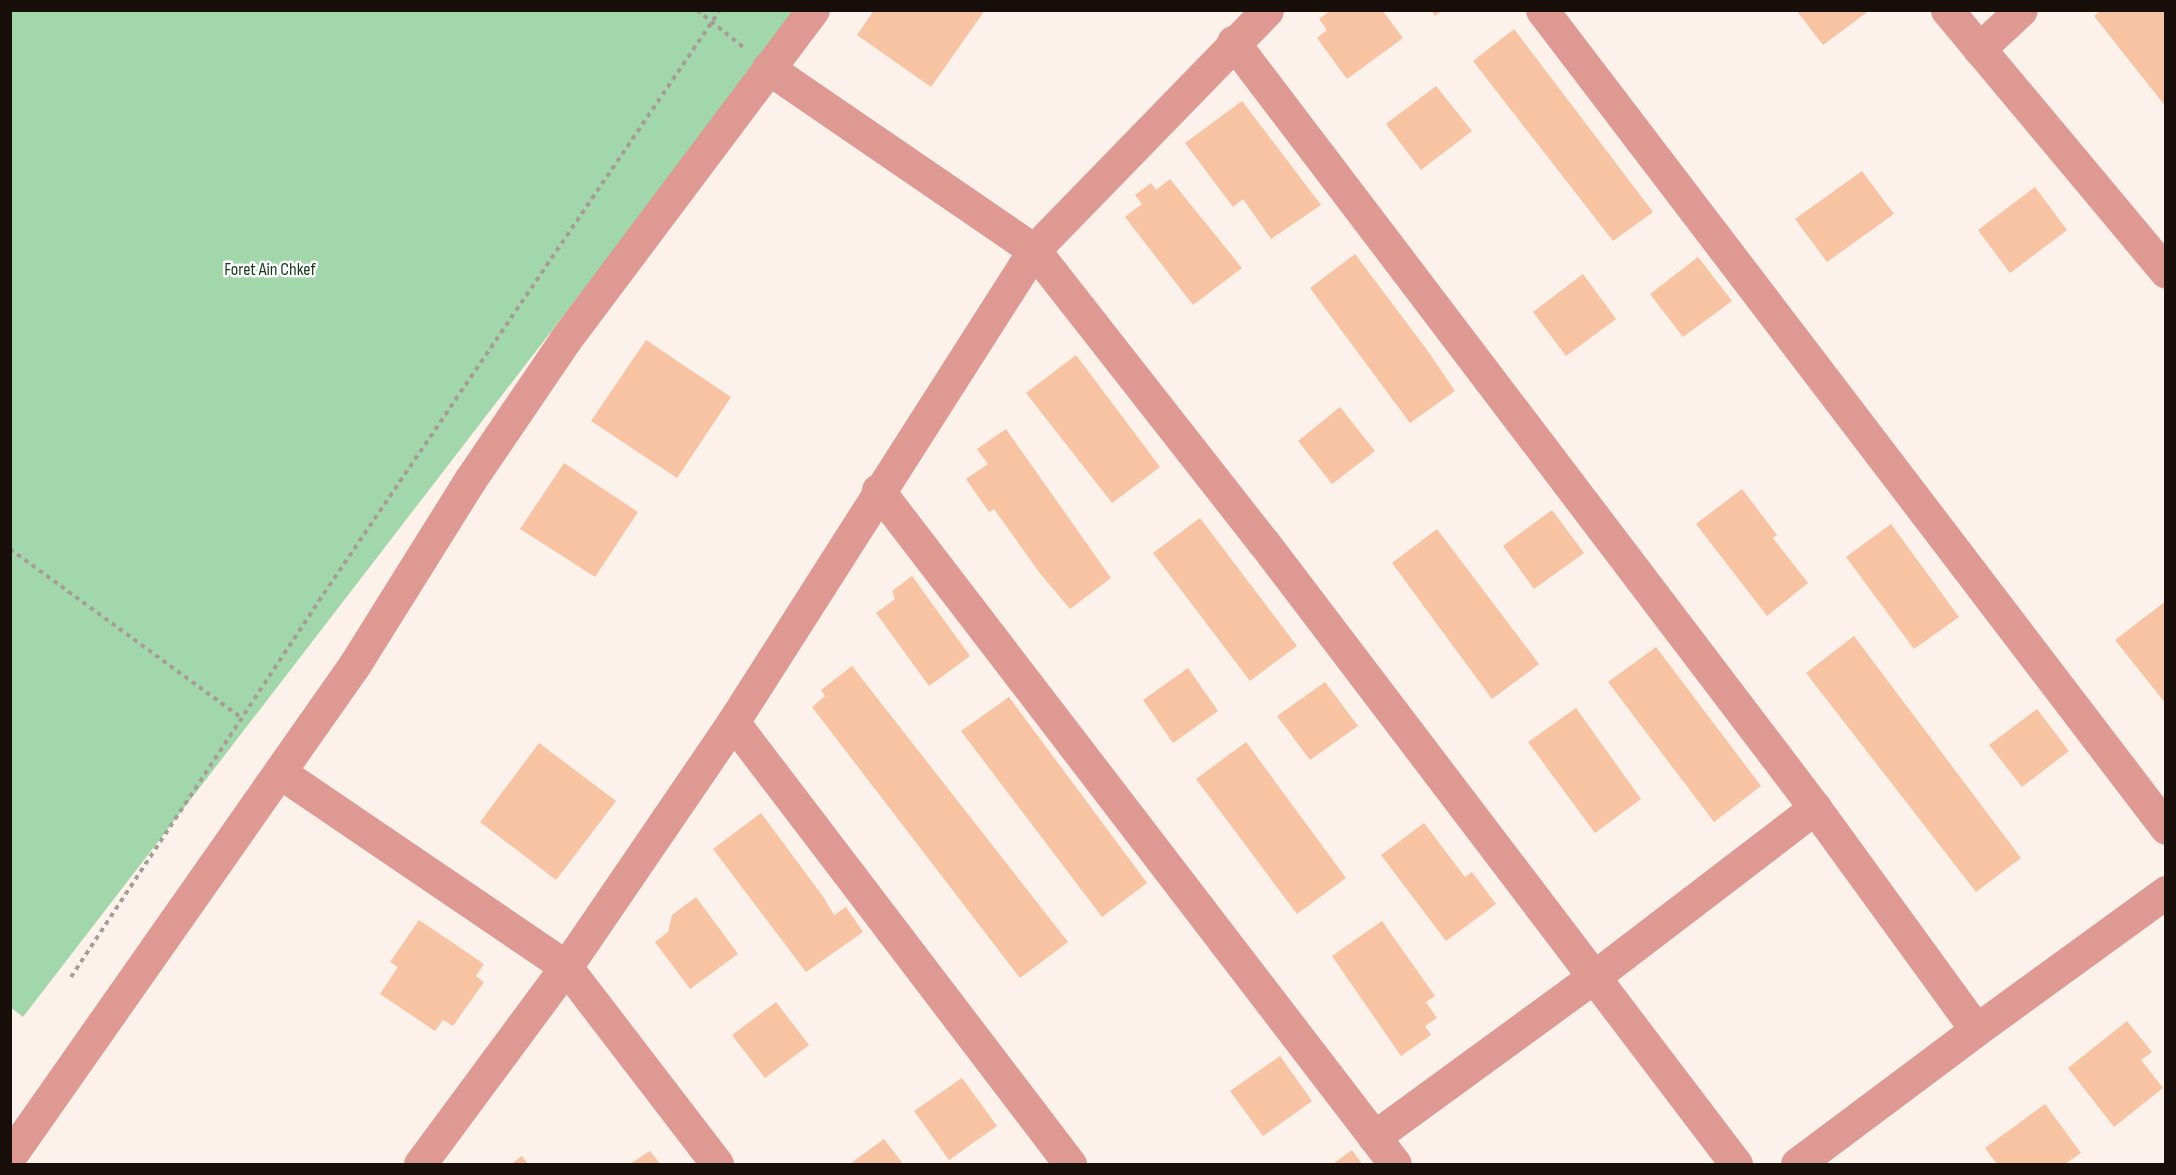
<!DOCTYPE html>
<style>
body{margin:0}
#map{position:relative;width:2176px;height:1175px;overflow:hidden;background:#fcf1eb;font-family:"Sofia Sans Condensed",sans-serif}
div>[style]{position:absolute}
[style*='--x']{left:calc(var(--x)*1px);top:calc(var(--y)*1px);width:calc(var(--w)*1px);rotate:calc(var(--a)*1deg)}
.green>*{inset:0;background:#a1d7aa}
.building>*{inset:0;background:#f8c3a3}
.path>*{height:4px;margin-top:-2px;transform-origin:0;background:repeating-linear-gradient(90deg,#a79d97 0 4.5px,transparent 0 9px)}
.street>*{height:33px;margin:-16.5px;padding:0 16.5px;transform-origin:16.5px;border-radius:16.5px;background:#dd9992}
span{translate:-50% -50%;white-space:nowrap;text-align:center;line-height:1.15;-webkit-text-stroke:5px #fff;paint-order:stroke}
.park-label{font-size:18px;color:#173a1f}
.frame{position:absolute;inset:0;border:12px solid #180f0a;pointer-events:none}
</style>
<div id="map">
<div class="green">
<i style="clip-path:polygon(10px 11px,798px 11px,23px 1017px,10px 1007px)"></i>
</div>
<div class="building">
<i style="clip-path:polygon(874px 10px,985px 10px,931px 87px,857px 35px)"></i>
<i style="clip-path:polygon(1331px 10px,1382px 10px,1403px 38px,1347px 79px,1317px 38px,1327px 30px,1319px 19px)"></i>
<i style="clip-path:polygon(1431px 10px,1443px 10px,1435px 16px)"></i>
<i style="clip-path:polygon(1796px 10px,1870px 10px,1823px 45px)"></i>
<i style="clip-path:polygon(2101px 10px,2166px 10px,2166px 107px,2094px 16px)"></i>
<i style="clip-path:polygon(1514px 29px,1653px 212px,1613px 241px,1473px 61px)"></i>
<i style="clip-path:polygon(1436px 86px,1472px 131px,1421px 170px,1386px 124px)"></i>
<i style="clip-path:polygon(1242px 101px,1321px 205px,1271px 239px,1243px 199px,1233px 207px,1185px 143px)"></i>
<i style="clip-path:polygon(1862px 171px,1894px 214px,1827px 262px,1795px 219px)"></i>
<i style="clip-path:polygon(1170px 179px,1242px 268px,1193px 305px,1125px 217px,1142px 204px,1135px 195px,1151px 183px,1156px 190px)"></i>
<i style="clip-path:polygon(2035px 187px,2067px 230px,2010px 273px,1978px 230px)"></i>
<i style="clip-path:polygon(1355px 254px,1427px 350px,1455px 391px,1410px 423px,1310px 288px)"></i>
<i style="clip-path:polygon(1698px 257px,1732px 301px,1683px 337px,1650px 294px)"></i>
<i style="clip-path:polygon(1583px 274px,1616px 319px,1566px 356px,1533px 312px)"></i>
<i style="clip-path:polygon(646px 340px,731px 397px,677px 478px,591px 421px)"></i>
<i style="clip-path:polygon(1076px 355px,1160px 467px,1112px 503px,1026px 393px)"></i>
<i style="clip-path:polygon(1340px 407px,1375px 451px,1332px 484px,1298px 441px)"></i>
<i style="clip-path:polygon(1006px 429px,1111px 578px,1070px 609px,1039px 572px,994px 509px,989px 512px,966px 479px,988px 464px,977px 449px)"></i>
<i style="clip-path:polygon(564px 463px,638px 512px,595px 577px,520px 529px)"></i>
<i style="clip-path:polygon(1742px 489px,1777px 535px,1773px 538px,1808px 583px,1767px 616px,1696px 524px)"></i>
<i style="clip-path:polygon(1552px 510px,1584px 553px,1534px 589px,1503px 546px)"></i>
<i style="clip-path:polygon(1200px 518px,1297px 646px,1250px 681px,1153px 553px)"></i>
<i style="clip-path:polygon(1891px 524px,1959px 617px,1914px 649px,1846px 557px)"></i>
<i style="clip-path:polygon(1437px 529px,1539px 664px,1492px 699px,1392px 563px)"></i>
<i style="clip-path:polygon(912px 576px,970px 656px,929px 686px,876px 613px,895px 599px,892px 591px)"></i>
<i style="clip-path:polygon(2166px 601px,2166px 704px,2115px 640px)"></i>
<i style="clip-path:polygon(1854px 636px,2021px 858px,1976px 892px,1806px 673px)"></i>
<i style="clip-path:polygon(1656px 647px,1761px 786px,1714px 822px,1608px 682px)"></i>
<i style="clip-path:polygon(852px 666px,1068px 942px,1020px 978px,812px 707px,825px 696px,821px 690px)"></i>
<i style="clip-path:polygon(1188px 668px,1218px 711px,1173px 743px,1143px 700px)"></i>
<i style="clip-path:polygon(1325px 682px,1358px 726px,1310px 760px,1277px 716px)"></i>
<i style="clip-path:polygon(1009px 697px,1147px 883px,1102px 917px,961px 731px)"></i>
<i style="clip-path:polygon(1576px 708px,1641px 799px,1595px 833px,1528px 742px)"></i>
<i style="clip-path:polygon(2037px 709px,2069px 751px,2022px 787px,1989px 745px)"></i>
<i style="clip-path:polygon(1246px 742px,1346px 878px,1297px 914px,1196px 779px)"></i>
<i style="clip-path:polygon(539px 743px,616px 801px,556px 880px,480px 822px)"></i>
<i style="clip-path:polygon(761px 813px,824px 898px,834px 915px,846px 907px,863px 932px,806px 972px,713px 849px)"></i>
<i style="clip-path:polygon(1424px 823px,1465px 877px,1472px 872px,1496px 904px,1446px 941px,1381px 855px)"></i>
<i style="clip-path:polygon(696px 897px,738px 954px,690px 989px,655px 942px,668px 932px,672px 915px)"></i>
<i style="clip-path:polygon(419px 920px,484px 964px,476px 976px,484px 982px,453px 1026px,443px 1020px,435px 1031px,380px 994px,398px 967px,390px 962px)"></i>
<i style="clip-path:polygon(1382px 921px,1435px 996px,1426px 1002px,1437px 1018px,1425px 1026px,1431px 1035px,1401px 1056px,1332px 956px)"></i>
<i style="clip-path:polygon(776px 1002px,809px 1045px,765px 1078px,732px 1035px)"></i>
<i style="clip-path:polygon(2127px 1021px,2152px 1052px,2141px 1060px,2163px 1088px,2114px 1127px,2068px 1068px)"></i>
<i style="clip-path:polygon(1280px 1056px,1312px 1101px,1263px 1136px,1230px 1091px)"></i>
<i style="clip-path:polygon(962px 1078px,997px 1126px,949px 1160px,914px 1111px)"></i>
<i style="clip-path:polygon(2045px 1104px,2081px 1153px,2065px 1164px,1997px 1164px,1985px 1148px)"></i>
<i style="clip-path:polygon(884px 1139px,903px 1164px,850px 1164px)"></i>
<i style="clip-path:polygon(1352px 1150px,1362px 1164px,1333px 1164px)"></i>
<i style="clip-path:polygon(650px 1151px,660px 1164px,630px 1164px)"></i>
<i style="clip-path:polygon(522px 1156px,528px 1164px,511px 1164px)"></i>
</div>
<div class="path">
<i style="--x:697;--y:10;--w:59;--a:38.8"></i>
<i style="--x:10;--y:549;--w:287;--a:36.1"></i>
<i style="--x:71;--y:977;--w:468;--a:-56.6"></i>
<i style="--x:329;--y:586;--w:696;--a:-55.83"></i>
</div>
<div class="street">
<i style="--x:1542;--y:10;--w:1029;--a:52.66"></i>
<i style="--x:1947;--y:10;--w:341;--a:50.1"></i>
<i style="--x:1233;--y:42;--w:962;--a:52.77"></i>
<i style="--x:1815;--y:808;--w:274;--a:54"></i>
<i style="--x:1979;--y:49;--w:57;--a:-42.9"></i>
<i style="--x:768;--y:68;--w:322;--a:34.4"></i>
<i style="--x:1034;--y:250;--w:372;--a:51.9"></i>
<i style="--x:1264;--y:543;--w:780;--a:52.76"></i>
<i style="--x:878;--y:490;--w:849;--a:52.51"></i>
<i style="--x:733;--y:722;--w:556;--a:52.68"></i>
<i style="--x:281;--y:773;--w:345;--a:34.2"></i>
<i style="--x:566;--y:967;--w:248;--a:52.5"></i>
<i style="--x:1374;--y:1137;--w:273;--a:-36.1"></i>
<i style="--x:1595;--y:976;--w:277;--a:-37.4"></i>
<i style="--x:10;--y:1156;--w:601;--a:-54.96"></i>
<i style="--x:355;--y:664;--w:217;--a:-58"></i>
<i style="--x:470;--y:480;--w:169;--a:-55.8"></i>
<i style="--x:565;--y:340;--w:413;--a:-53.1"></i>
<i style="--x:420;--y:1164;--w:245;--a:-53.5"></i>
<i style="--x:566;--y:967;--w:297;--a:-55.7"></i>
<i style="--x:733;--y:722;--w:560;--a:-57.47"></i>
<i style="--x:1034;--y:250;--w:334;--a:-45.8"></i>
<i style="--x:1797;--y:1164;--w:224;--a:-36.8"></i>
<i style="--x:1976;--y:1030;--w:235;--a:-36"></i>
</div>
<div class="park-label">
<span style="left:270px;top:270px">Foret Ain Chkef</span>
</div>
<div class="frame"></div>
</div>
